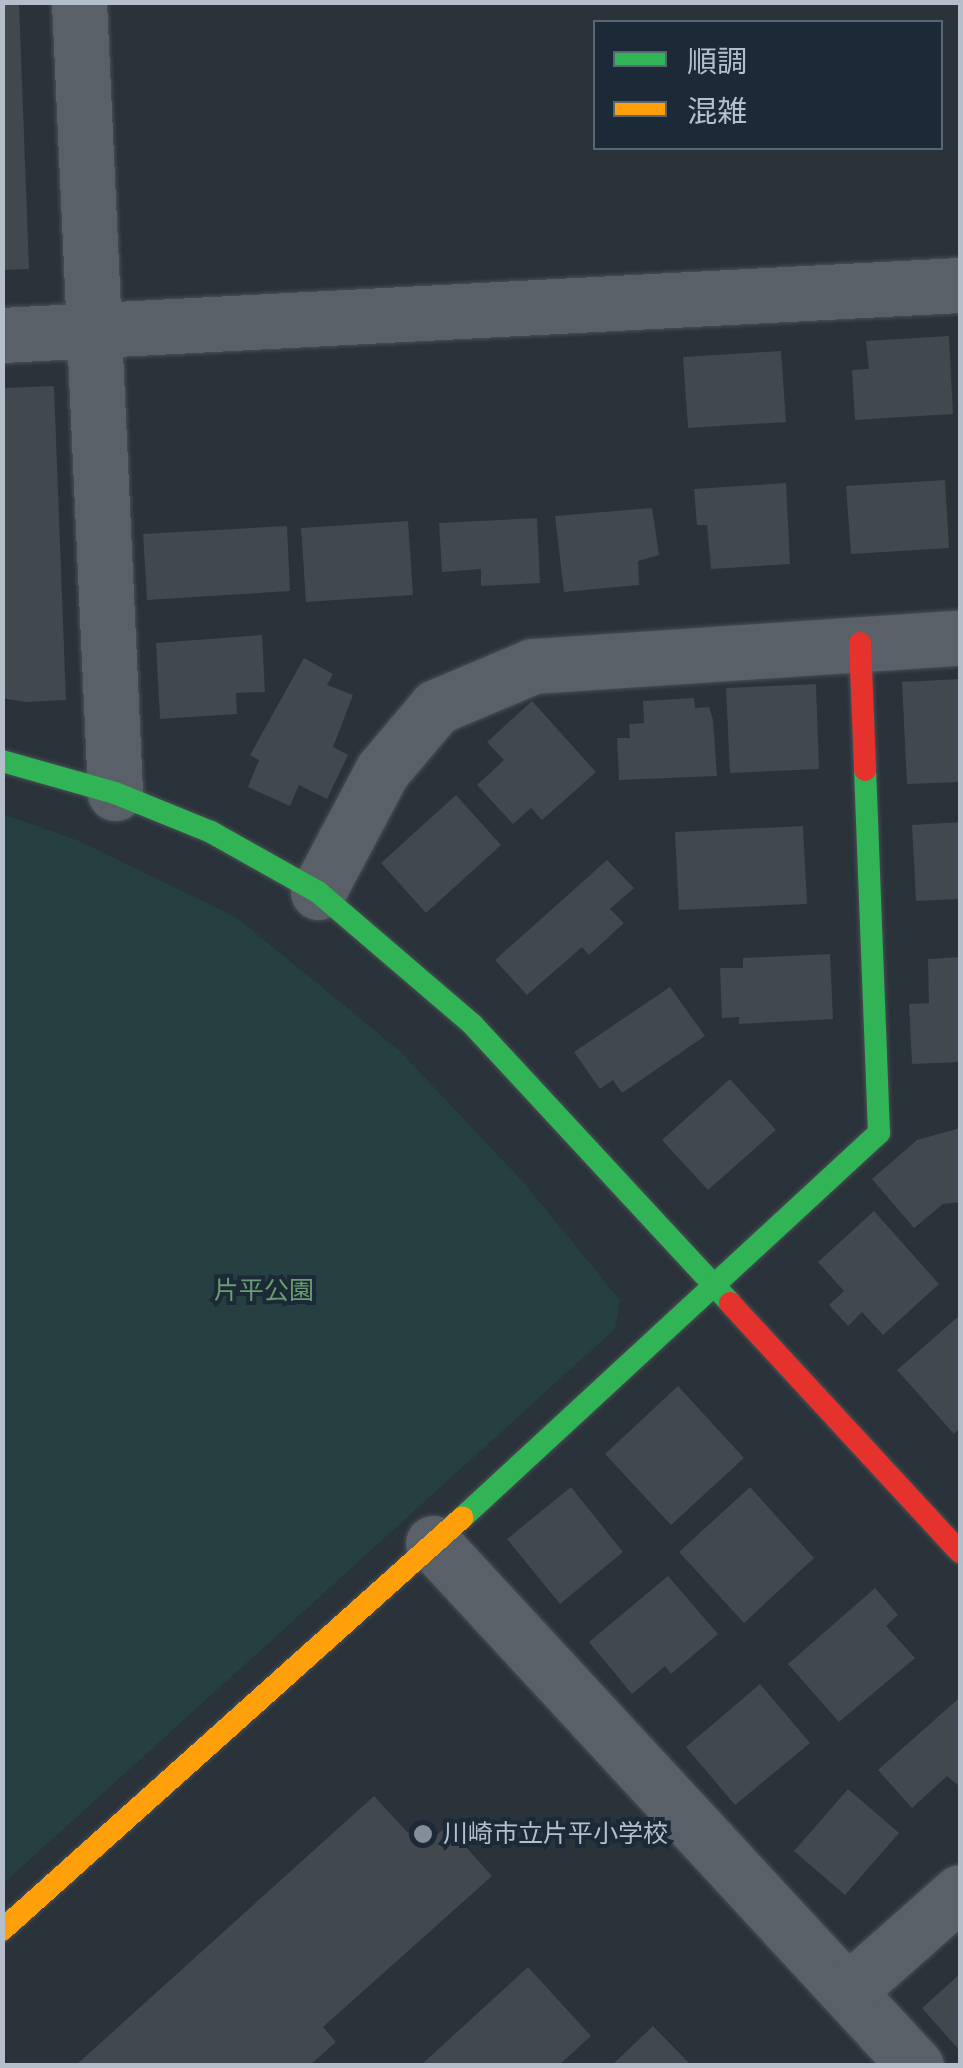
<!DOCTYPE html>
<meta charset="utf-8">
<style>
body{margin:0}
#map{position:relative;width:963px;height:2068px;overflow:hidden;background:#2a323a;font-family:"DM Sans","Noto Sans JP",sans-serif}
div>[style]{position:absolute}
[style*='--x']{left:calc(var(--x)*1px);top:calc(var(--y)*1px);width:calc(var(--w)*1px);rotate:calc(var(--a)*1deg)}
.green>*{inset:0;background:#263f41}
.building>*{inset:0;background:#41484e}
.roads{filter:drop-shadow(0 0 2px #484e54) drop-shadow(0 0 2px #484e54)}
.street>*{height:55px;margin:-27.5px;padding:0 27.5px;transform-origin:27.5px;border-radius:27.5px;background:#5a6067}
.fast>*{height:22px;margin:-11px;padding:0 11px;transform-origin:11px;border-radius:11px;background:#30b455}
.slow>*{height:22px;margin:-11px;padding:0 11px;transform-origin:11px;border-radius:11px;background:#ff9f0a}
.jam>*{height:22px;margin:-11px;padding:0 11px;transform-origin:11px;border-radius:11px;background:#e5322d}
.dots>*{width:28px;height:28px;translate:-50% -50%;box-sizing:border-box;border:5px solid #1c2936;border-radius:50%}
span{translate:-50% -50%;white-space:nowrap;text-align:center;line-height:1.15;-webkit-text-stroke:8px #1c2936;paint-order:stroke}
.park-label{font-size:25px;color:#699e70}
.poi-label{font-size:25px;color:#b4bfcb}
.left{translate:0 -50%;text-align:left}
.frame{position:absolute;inset:0;border:5px solid #b4bfcb;pointer-events:none}
.legend{position:absolute;left:593px;top:20px;width:350px;height:130px;box-sizing:border-box;background:#1c2936;border:2px solid #596572;margin:0;padding:12px 18px;list-style:none;font-size:30px;color:#b4bfcb}
.legend li{display:flex;align-items:center;gap:20px;height:50px}
.legend b{width:50px;border:2px solid #596572}
</style>
<div id="map">
<div class="green">
<i style="clip-path:polygon(3px 814px,77px 840px,236px 917px,399px 1050px,525px 1184px,620px 1300px,615px 1329px,3px 1884px)"></i>
</div>
<div class="building">
<i style="clip-path:polygon(3px 2px,19px 2px,29px 269px,3px 270px)"></i>
<i style="clip-path:polygon(949px 336px,953px 414px,855px 420px,852px 370px,869px 369px,866px 341px)"></i>
<i style="clip-path:polygon(781px 351px,786px 422px,688px 428px,683px 357px)"></i>
<i style="clip-path:polygon(54px 386px,66px 700px,25px 702px,2px 698px,2px 388px)"></i>
<i style="clip-path:polygon(945px 480px,949px 548px,851px 554px,846px 486px)"></i>
<i style="clip-path:polygon(786px 483px,790px 564px,711px 569px,707px 525px,697px 525px,694px 489px)"></i>
<i style="clip-path:polygon(652px 508px,659px 555px,638px 561px,639px 585px,564px 592px,555px 516px)"></i>
<i style="clip-path:polygon(537px 518px,540px 583px,481px 586px,481px 569px,442px 572px,439px 523px)"></i>
<i style="clip-path:polygon(408px 521px,413px 595px,306px 602px,301px 528px)"></i>
<i style="clip-path:polygon(287px 526px,290px 591px,147px 600px,143px 534px)"></i>
<i style="clip-path:polygon(262px 635px,265px 692px,236px 693px,237px 714px,160px 719px,156px 643px)"></i>
<i style="clip-path:polygon(304px 658px,333px 674px,327px 685px,353px 695px,333px 747px,348px 755px,327px 799px,299px 785px,290px 806px,248px 787px,259px 760px,250px 755px)"></i>
<i style="clip-path:polygon(960px 679px,960px 782px,907px 784px,902px 682px)"></i>
<i style="clip-path:polygon(816px 684px,819px 769px,730px 773px,726px 688px)"></i>
<i style="clip-path:polygon(694px 698px,695px 708px,709px 707px,713px 720px,717px 776px,619px 780px,617px 738px,630px 738px,629px 724px,644px 723px,643px 701px)"></i>
<i style="clip-path:polygon(532px 701px,596px 772px,542px 820px,531px 808px,513px 824px,477px 785px,504px 760px,487px 742px)"></i>
<i style="clip-path:polygon(456px 795px,501px 845px,426px 913px,381px 863px)"></i>
<i style="clip-path:polygon(960px 822px,960px 899px,916px 901px,912px 825px)"></i>
<i style="clip-path:polygon(803px 826px,807px 904px,679px 910px,675px 832px)"></i>
<i style="clip-path:polygon(607px 860px,634px 888px,610px 909px,624px 923px,589px 955px,582px 947px,527px 995px,495px 960px)"></i>
<i style="clip-path:polygon(830px 954px,833px 1019px,739px 1024px,739px 1017px,722px 1018px,720px 968px,743px 968px,743px 958px)"></i>
<i style="clip-path:polygon(960px 957px,960px 1062px,912px 1064px,909px 1004px,929px 1003px,928px 959px)"></i>
<i style="clip-path:polygon(670px 987px,705px 1036px,622px 1093px,613px 1080px,600px 1089px,574px 1052px)"></i>
<i style="clip-path:polygon(730px 1079px,776px 1130px,708px 1190px,662px 1140px)"></i>
<i style="clip-path:polygon(960px 1128px,960px 1202px,943px 1204px,914px 1228px,872px 1179px,917px 1140px)"></i>
<i style="clip-path:polygon(874px 1211px,939px 1284px,883px 1335px,862px 1312px,848px 1326px,829px 1305px,844px 1291px,818px 1262px)"></i>
<i style="clip-path:polygon(960px 1315px,960px 1428px,954px 1434px,897px 1370px)"></i>
<i style="clip-path:polygon(678px 1386px,744px 1458px,671px 1525px,605px 1454px)"></i>
<i style="clip-path:polygon(571px 1487px,623px 1552px,560px 1604px,507px 1539px)"></i>
<i style="clip-path:polygon(750px 1487px,814px 1558px,744px 1623px,679px 1552px)"></i>
<i style="clip-path:polygon(668px 1576px,718px 1634px,671px 1674px,665px 1666px,632px 1694px,589px 1642px)"></i>
<i style="clip-path:polygon(875px 1588px,898px 1615px,886px 1626px,915px 1658px,839px 1722px,788px 1664px)"></i>
<i style="clip-path:polygon(760px 1684px,810px 1743px,735px 1805px,686px 1747px)"></i>
<i style="clip-path:polygon(958px 1699px,960px 1787px,947px 1776px,912px 1808px,878px 1770px)"></i>
<i style="clip-path:polygon(848px 1789px,899px 1833px,845px 1895px,794px 1851px)"></i>
<i style="clip-path:polygon(374px 1796px,422px 1848px,447px 1826px,492px 1876px,323px 2027px,336px 2042px,309px 2066px,75px 2066px)"></i>
<i style="clip-path:polygon(528px 1967px,591px 2036px,558px 2066px,420px 2066px)"></i>
<i style="clip-path:polygon(960px 1974px,960px 2051px,922px 2008px)"></i>
<i style="clip-path:polygon(653px 2026px,692px 2066px,611px 2066px)"></i>
</div>
<div class="roads">
<div class="street">
<i style="--x:79;--y:2;--w:792;--a:87.39"></i>
<i style="--x:2;--y:335;--w:959;--a:-2.99"></i>
<i style="--x:318;--y:892;--w:137;--a:-62.1"></i>
<i style="--x:382;--y:771;--w:84;--a:-49.8"></i>
<i style="--x:436;--y:707;--w:105;--a:-22.9"></i>
<i style="--x:533;--y:666;--w:428;--a:-3.8"></i>
<i style="--x:433;--y:1543;--w:712;--a:47.28"></i>
<i style="--x:848;--y:1991;--w:149;--a:-41.5"></i>
</div>
<div class="fast">
<i style="--x:2;--y:761;--w:117;--a:15.8"></i>
<i style="--x:115;--y:793;--w:104;--a:22.1"></i>
<i style="--x:211;--y:832;--w:123;--a:29.3"></i>
<i style="--x:318;--y:892;--w:203;--a:40.6"></i>
<i style="--x:472;--y:1024;--w:380;--a:47.2"></i>
<i style="--x:462;--y:1518;--w:568;--a:-42.72"></i>
<i style="--x:879;--y:1133;--w:363;--a:-92.2"></i>
</div>
<div class="slow">
<i style="--x:2;--y:1930;--w:618;--a:-41.85"></i>
</div>
<div class="jam">
<i style="--x:860;--y:643;--w:127;--a:87.7"></i>
<i style="--x:730;--y:1303;--w:339;--a:47.3"></i>
</div>
</div>
<div class="dots">
<i style="left:423px;top:1834px;background:#848e98"></i>
</div>
<div class="park-label">
<span style="left:264px;top:1291px">片平公園</span>
</div>
<div class="poi-label">
<span class="left" style="left:443px;top:1834px">川崎市立片平小学校</span>
</div>
<div class="frame"></div>
<ul class="legend">
<li><b style="height:12px;background:#30b455"></b>順調</li>
<li><b style="height:12px;background:#ff9f0a"></b>混雑</li>
</ul>
</div>
